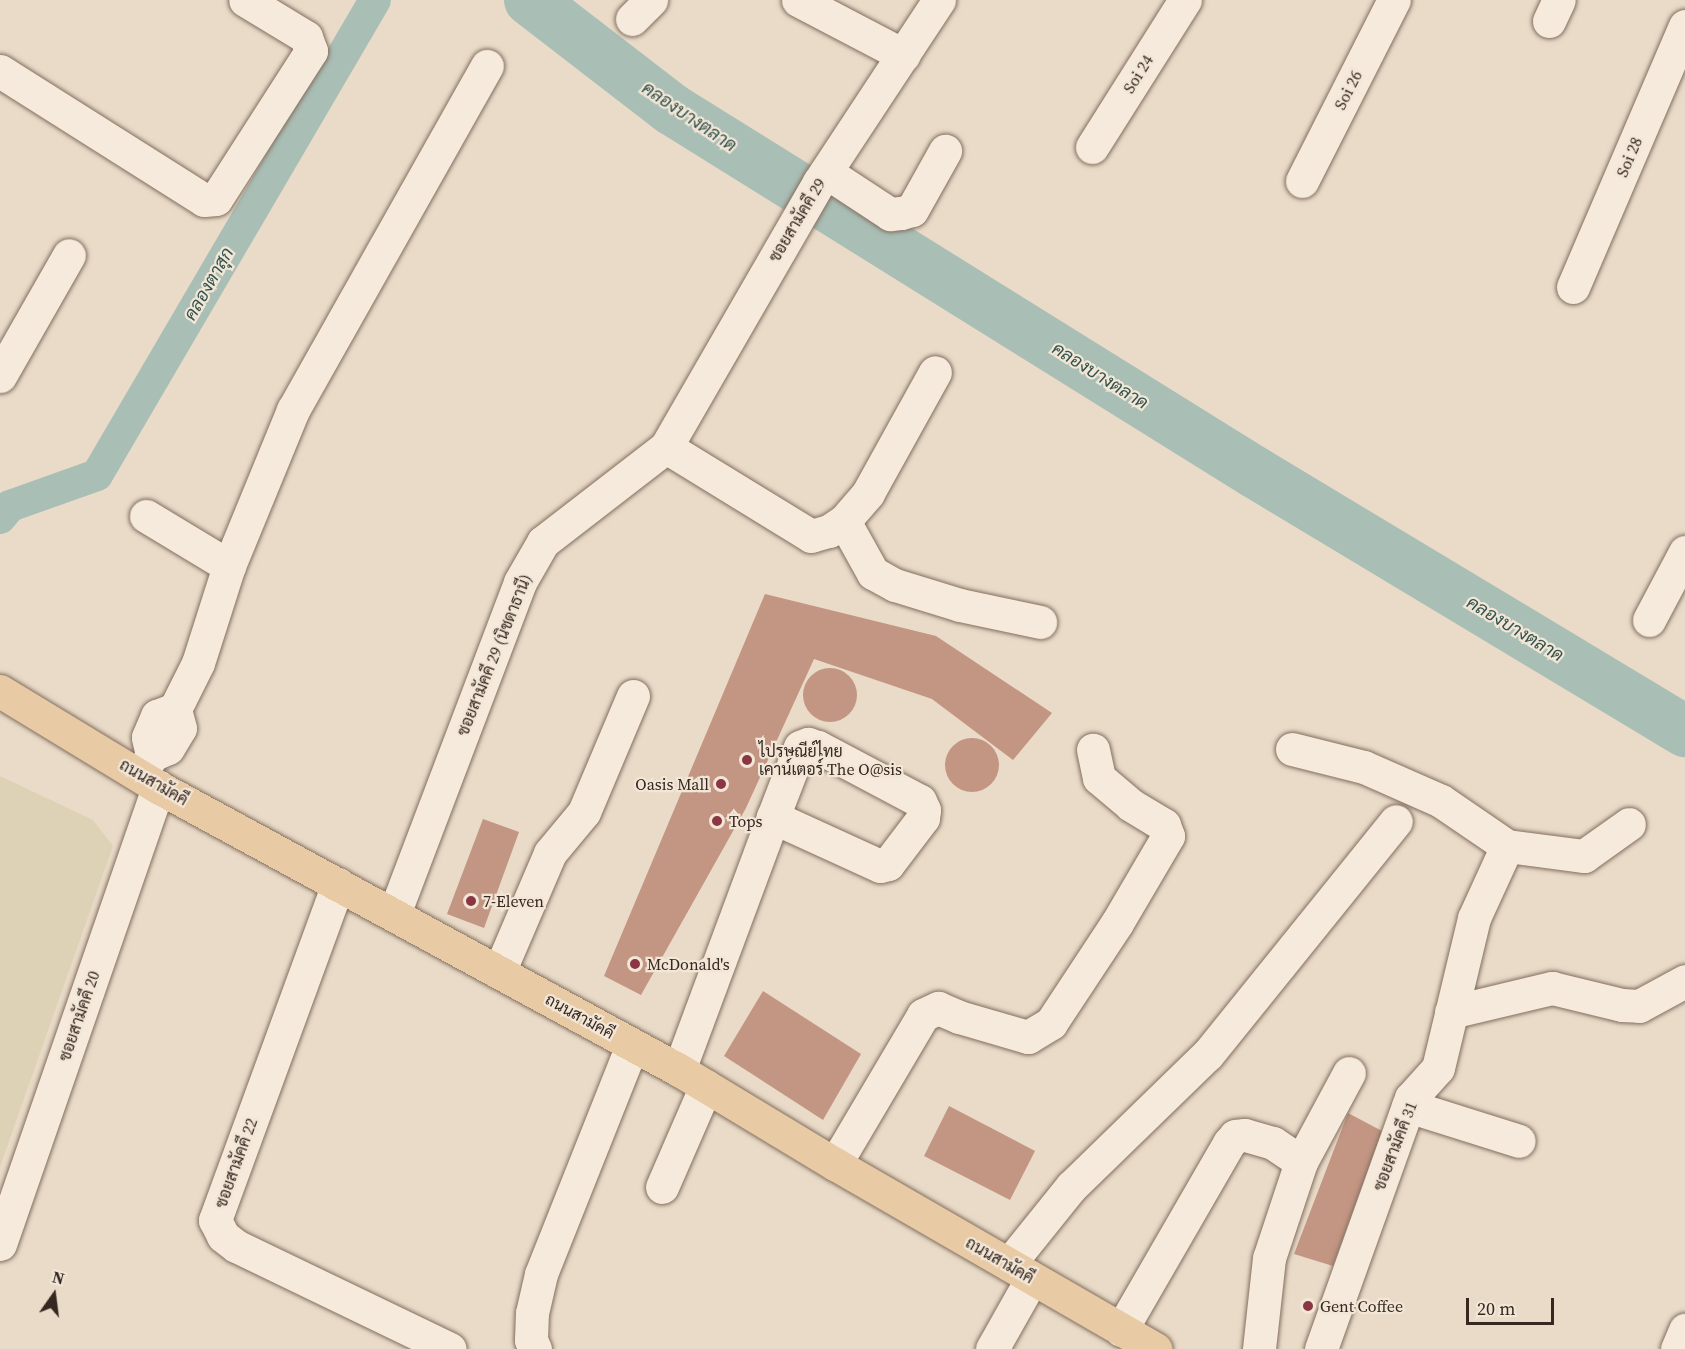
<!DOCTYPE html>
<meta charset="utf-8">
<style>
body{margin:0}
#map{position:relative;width:1685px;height:1349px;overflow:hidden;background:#e9dbc8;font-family:"Source Serif 4",Sarabun,serif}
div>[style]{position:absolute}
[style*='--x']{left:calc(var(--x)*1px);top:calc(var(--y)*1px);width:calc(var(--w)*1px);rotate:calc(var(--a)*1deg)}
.farmland>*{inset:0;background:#ded2b6}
.canal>*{height:32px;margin:-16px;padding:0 16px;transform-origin:16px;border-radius:16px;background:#a9beb5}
.river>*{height:52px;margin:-26px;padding:0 26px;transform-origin:26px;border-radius:26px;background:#a9beb5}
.building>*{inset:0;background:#c39583}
.round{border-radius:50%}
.roads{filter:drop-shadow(0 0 2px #836e5f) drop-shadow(0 0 2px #836e5f)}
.minor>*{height:33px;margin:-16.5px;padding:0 16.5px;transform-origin:16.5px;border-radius:16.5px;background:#f5eadb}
.major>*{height:33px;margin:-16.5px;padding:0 16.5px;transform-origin:16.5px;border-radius:16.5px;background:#e8caa5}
.dots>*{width:16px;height:16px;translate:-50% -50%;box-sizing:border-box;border:3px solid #f2e6d7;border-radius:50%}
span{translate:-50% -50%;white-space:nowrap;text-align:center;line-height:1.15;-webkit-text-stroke:4.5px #f2e6d7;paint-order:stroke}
.street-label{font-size:16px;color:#362821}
.poi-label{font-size:16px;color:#362821}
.left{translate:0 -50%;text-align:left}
.right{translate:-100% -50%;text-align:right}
.water-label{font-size:18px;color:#32534d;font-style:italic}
.north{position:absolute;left:24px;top:1265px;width:60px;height:60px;-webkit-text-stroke:4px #f2e6d7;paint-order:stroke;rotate:14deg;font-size:16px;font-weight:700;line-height:24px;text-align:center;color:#362821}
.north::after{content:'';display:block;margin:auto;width:21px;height:27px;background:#362821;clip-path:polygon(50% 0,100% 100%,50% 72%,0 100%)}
.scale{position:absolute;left:1466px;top:1298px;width:88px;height:27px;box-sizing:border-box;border:3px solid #362821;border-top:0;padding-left:8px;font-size:18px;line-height:21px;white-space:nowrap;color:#362821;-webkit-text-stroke:4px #f2e6d7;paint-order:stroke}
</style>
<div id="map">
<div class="farmland">
<i style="clip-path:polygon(0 776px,93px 820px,113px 846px,0 1167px)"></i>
</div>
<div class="canal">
<i style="--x:545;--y:10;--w:15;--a:-42"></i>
<i style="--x:0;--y:518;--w:16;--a:-50"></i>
<i style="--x:10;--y:506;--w:92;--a:-19.6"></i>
<i style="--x:97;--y:475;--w:550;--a:-59.66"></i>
</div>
<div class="river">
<i style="--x:530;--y:0;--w:180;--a:37.6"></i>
<i style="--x:673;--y:110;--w:687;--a:31.91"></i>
<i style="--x:1256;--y:473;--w:501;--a:31.02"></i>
</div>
<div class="building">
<i style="clip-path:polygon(765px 594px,936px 636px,1052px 713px,1013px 760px,932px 699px,814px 659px,746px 808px,641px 995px,604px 976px)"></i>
<i class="round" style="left:803px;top:668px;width:54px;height:54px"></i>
<i class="round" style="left:945px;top:738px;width:54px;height:54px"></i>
<i style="clip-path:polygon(483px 819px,519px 832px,484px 928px,447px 914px)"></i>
<i style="clip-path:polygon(763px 991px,861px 1054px,823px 1120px,724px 1056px)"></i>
<i style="clip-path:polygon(949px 1106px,1035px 1151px,1010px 1200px,924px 1156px)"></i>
<i style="clip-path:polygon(1348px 1113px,1382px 1131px,1333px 1266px,1294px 1254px)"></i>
</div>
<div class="roads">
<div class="minor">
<i style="--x:798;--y:0;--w:119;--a:27.6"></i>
<i style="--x:632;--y:19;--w:27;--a:-45"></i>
<i style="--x:1549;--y:21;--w:23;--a:-65"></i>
<i style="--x:0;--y:71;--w:241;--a:32.3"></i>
<i style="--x:204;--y:200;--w:12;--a:-5"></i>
<i style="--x:216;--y:199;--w:176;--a:-57.3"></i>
<i style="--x:311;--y:51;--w:15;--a:-110"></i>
<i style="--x:306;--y:37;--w:71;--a:-148.8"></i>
<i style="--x:1092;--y:147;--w:174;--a:-57.7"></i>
<i style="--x:826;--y:172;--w:77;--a:33.3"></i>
<i style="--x:890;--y:214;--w:11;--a:-5"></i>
<i style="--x:901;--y:213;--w:11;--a:-15"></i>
<i style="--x:912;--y:210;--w:68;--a:-60.8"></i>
<i style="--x:1302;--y:181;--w:203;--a:-63.1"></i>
<i style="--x:1573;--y:287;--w:284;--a:-66.8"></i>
<i style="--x:0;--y:376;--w:139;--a:-60.3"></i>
<i style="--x:666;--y:447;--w:170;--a:31.5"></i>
<i style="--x:811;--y:536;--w:19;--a:-16"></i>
<i style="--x:829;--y:531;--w:18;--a:-34"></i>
<i style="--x:844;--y:521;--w:37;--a:-49"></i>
<i style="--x:868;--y:493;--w:138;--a:-61"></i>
<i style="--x:146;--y:516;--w:97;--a:31.1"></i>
<i style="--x:844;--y:521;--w:60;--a:60.9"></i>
<i style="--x:873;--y:573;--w:25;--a:29"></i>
<i style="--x:895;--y:585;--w:68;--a:17.1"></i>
<i style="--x:960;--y:605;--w:82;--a:12"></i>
<i style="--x:1649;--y:620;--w:77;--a:-62.1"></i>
<i style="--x:1292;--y:749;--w:74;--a:14"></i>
<i style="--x:1364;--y:767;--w:84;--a:23.8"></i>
<i style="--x:1441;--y:801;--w:80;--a:34.3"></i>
<i style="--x:1507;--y:846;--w:78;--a:7.4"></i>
<i style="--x:1584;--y:856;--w:55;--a:-35.4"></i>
<i style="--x:152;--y:755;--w:17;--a:-24"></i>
<i style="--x:168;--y:748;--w:23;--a:-59"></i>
<i style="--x:180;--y:728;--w:20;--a:-105"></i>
<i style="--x:175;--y:709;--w:51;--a:-63.4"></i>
<i style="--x:198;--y:663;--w:102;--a:-72.3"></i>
<i style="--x:229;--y:566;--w:169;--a:-67.7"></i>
<i style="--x:293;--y:410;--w:395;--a:-60.6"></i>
<i style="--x:143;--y:771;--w:18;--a:-61"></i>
<i style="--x:152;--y:755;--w:18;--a:-103"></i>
<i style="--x:148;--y:737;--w:23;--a:-67"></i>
<i style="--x:157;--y:716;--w:19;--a:-21"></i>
<i style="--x:338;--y:884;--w:358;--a:110.1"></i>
<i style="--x:215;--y:1220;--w:18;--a:63"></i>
<i style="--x:223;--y:1236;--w:16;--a:38"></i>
<i style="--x:236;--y:1246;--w:237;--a:25.7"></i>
<i style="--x:394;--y:914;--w:355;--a:-69.2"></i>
<i style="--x:520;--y:582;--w:46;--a:-60.1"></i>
<i style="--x:543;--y:542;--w:155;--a:-37.7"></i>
<i style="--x:666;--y:447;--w:306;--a:-60"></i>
<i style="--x:819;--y:182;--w:218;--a:-56.6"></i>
<i style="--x:499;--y:972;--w:129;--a:-66.8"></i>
<i style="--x:550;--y:853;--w:53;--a:-50.3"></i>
<i style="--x:584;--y:812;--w:126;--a:-67.1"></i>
<i style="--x:1451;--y:1012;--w:104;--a:-13.4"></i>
<i style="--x:1552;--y:988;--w:72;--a:13.7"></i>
<i style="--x:1622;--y:1005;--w:17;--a:3"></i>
<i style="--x:1639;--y:1006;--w:52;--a:-28.5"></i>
<i style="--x:679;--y:1070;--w:270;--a:-69.6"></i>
<i style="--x:773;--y:817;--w:75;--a:-68.9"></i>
<i style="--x:800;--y:747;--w:9;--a:-21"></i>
<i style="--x:808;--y:744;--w:10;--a:17"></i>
<i style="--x:818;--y:747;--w:115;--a:27.9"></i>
<i style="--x:920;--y:801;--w:10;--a:66"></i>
<i style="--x:924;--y:810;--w:8;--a:97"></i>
<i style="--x:923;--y:818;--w:58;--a:127.3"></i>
<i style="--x:888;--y:864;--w:8;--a:166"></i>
<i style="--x:880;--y:866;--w:118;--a:-155.4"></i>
<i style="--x:1408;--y:1106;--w:116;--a:17.5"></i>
<i style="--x:1301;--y:1162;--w:101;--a:-61.7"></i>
<i style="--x:835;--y:1164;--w:173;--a:-59.4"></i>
<i style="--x:923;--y:1015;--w:17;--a:-25"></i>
<i style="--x:938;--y:1008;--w:23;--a:23"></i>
<i style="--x:959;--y:1017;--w:72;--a:16.2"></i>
<i style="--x:1028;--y:1037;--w:27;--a:-31"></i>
<i style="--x:1051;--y:1023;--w:120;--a:-56.6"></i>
<i style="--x:1117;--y:923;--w:101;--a:-59.6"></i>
<i style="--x:1168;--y:836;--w:12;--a:-110"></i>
<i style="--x:1164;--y:825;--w:39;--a:-149"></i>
<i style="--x:1131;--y:805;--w:42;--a:-139.8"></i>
<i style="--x:1099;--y:778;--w:29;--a:-102"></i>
<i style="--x:662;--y:1187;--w:110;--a:-66.5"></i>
<i style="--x:0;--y:1244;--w:484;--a:-70.9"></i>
<i style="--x:1009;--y:1264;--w:99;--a:-51.2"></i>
<i style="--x:1071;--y:1187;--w:191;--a:-44.2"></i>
<i style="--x:1208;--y:1054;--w:299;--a:-51.1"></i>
<i style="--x:1121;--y:1330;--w:216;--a:-60"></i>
<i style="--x:1229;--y:1143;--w:9;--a:-49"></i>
<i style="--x:1235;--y:1136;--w:10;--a:-6"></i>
<i style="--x:1245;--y:1135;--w:29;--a:16"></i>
<i style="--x:1273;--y:1143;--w:34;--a:34"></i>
<i style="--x:1301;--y:1162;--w:101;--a:108.4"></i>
<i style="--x:1269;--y:1258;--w:92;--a:96.3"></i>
<i style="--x:535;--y:1349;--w:10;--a:-114"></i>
<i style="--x:531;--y:1340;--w:27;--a:-88"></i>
<i style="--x:532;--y:1313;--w:40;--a:-77"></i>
<i style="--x:541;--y:1274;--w:246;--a:-68.3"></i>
<i style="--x:992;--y:1349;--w:81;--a:-60.6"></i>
<i style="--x:1321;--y:1349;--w:267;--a:-70.3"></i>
<i style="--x:1411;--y:1098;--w:40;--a:-48"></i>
<i style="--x:1438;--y:1068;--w:154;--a:-76.5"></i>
<i style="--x:1474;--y:918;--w:79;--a:-65.4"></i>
<i style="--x:1677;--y:1349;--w:21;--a:-67"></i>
</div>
<div class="major">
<i style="--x:0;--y:691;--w:185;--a:31.3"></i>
<i style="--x:158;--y:787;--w:593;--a:28.51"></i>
<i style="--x:679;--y:1070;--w:182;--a:31.1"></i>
<i style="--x:835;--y:1164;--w:370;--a:30"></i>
</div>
</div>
<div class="dots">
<i style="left:747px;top:760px;background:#8b3642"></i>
<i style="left:721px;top:784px;background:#8b3642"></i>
<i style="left:717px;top:821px;background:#8b3642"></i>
<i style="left:471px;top:901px;background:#8b3642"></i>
<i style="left:635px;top:964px;background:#8b3642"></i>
<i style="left:1308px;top:1306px;background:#8b3642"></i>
</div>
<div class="street-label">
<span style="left:1138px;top:74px;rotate:-58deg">Soi 24</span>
<span style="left:1348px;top:90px;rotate:-63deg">Soi 26</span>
<span style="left:1629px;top:157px;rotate:-67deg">Soi 28</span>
<span style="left:797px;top:220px;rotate:-59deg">ซอยสามัคคี 29</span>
<span style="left:494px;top:655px;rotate:-68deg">ซอยสามัคคี 29 (นิชดาธานี)</span>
<span style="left:154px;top:782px;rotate:30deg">ถนนสามัคคี</span>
<span style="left:79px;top:1016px;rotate:-71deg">ซอยสามัคคี 20</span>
<span style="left:580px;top:1016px;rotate:29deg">ถนนสามัคคี</span>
<span style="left:1395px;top:1146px;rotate:-69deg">ซอยสามัคคี 31</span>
<span style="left:236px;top:1163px;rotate:-70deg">ซอยสามัคคี 22</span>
<span style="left:1000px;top:1260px;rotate:30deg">ถนนสามัคคี</span>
</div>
<div class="poi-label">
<span class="left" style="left:759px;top:760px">ไปรษณีย์ไทย<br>เคาน์เตอร์ The O@sis</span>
<span class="right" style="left:709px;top:784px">Oasis Mall</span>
<span class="left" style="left:729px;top:821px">Tops</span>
<span class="left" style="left:483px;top:901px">7-Eleven</span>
<span class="left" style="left:647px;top:964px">McDonald's</span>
<span class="left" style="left:1320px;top:1306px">Gent Coffee</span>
</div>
<div class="water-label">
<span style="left:689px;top:117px;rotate:34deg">คลองบางตลาด</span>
<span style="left:209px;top:284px;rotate:-60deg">คลองตาสุก</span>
<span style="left:1100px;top:376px;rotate:32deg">คลองบางตลาด</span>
<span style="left:1515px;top:629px;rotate:31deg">คลองบางตลาด</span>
</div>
<div class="north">N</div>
<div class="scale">20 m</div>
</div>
